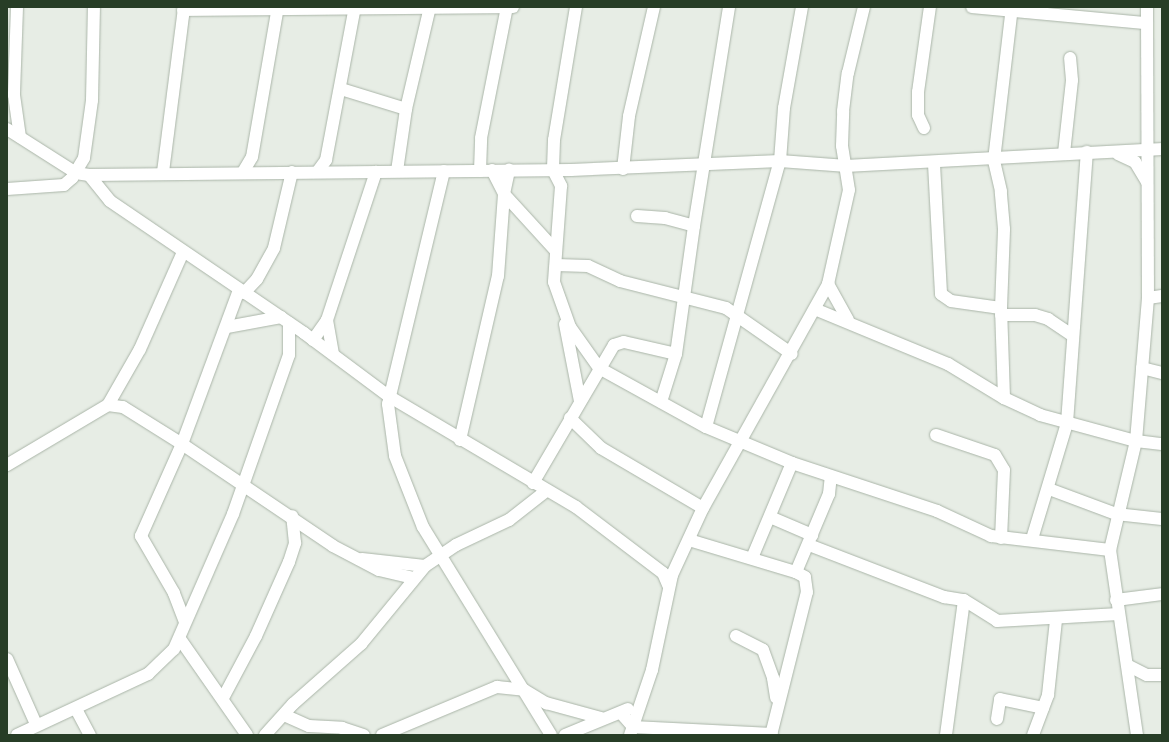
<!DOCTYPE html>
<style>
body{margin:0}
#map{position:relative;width:1169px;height:742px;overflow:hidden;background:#e7ede5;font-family:"Source Sans 3",sans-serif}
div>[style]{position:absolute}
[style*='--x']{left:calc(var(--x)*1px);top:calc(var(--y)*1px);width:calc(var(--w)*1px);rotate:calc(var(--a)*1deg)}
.roads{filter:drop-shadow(0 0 1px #aab5a8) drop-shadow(0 0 1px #aab5a8)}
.minor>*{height:12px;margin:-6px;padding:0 6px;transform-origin:6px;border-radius:6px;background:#fff}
span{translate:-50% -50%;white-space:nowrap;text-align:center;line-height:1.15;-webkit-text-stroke:3px #f7faf6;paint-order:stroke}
.frame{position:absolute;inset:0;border:8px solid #273d26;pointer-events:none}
</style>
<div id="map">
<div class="roads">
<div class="minor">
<i style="--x:17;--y:7;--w:88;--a:92"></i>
<i style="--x:14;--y:95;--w:42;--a:81.9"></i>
<i style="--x:576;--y:7;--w:135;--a:99.4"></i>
<i style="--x:554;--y:140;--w:30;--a:92"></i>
<i style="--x:553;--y:170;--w:18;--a:63"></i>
<i style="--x:561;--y:186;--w:96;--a:94.2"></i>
<i style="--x:554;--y:282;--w:48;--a:70.4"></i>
<i style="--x:570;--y:327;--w:50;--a:54.7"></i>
<i style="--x:599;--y:368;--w:122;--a:28.9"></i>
<i style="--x:706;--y:427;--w:93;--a:22.7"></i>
<i style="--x:792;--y:463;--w:153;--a:18.3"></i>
<i style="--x:937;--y:511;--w:60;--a:24.8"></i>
<i style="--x:991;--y:536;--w:120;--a:6.7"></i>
<i style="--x:972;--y:7;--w:175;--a:5.3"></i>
<i style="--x:183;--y:10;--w:330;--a:-0.5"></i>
<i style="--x:341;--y:89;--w:68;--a:17.1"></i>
<i style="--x:924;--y:128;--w:14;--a:-115"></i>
<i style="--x:918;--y:115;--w:23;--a:-90"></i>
<i style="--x:918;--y:92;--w:86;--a:-82"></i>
<i style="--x:7;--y:129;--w:82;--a:32.5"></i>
<i style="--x:76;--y:173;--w:13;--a:9"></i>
<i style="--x:89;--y:175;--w:482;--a:-0.6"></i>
<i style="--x:571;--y:170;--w:209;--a:-2.5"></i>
<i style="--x:780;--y:161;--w:67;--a:4.3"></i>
<i style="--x:847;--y:166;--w:315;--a:-3.1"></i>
<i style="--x:1064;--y:153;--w:73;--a:-83.7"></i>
<i style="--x:1072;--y:80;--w:22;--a:-95"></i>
<i style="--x:1118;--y:154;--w:19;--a:25"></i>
<i style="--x:1135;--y:162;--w:23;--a:59"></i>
<i style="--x:934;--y:164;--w:130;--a:86.9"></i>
<i style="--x:941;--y:294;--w:12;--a:35"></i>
<i style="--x:951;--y:301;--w:50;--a:8"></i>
<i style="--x:623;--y:169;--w:53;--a:-83.5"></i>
<i style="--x:629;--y:116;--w:112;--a:-77.1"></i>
<i style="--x:492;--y:170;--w:27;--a:63"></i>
<i style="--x:504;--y:194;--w:77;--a:47.6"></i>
<i style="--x:318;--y:171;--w:14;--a:-54"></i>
<i style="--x:326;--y:160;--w:156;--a:-79.3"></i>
<i style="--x:397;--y:171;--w:63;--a:-81.7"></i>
<i style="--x:406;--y:109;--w:105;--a:-76.8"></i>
<i style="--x:444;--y:171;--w:240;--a:103.5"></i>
<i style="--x:388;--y:404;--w:52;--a:82.3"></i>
<i style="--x:395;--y:456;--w:76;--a:68.5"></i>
<i style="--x:423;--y:527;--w:244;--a:58.4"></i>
<i style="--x:480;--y:171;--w:33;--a:-88"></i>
<i style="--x:481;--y:138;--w:134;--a:-78.8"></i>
<i style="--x:163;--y:172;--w:166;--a:-82.7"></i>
<i style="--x:243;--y:172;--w:17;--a:-59"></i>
<i style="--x:252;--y:157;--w:152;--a:-80.2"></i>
<i style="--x:89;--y:175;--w:33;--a:51"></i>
<i style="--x:110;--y:201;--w:235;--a:34.2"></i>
<i style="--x:304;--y:333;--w:107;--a:36.7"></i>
<i style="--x:390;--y:397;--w:216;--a:30.6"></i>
<i style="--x:576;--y:507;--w:109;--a:37.2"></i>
<i style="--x:663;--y:573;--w:13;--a:67"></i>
<i style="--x:7;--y:189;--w:57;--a:-4"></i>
<i style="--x:64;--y:185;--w:11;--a:-41"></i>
<i style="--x:72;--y:178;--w:23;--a:-59"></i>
<i style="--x:84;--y:158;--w:59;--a:-82.1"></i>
<i style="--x:92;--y:100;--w:93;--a:-88.8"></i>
<i style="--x:637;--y:216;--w:28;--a:4"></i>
<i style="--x:665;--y:218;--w:30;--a:15"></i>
<i style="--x:694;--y:226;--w:129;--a:98"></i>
<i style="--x:676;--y:354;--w:50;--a:107.4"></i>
<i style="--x:694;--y:226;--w:222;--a:-80.9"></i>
<i style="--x:556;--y:265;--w:32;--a:2"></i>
<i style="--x:588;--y:266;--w:35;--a:25"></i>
<i style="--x:620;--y:281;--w:109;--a:14.3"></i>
<i style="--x:726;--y:308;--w:80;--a:34.9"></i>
<i style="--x:828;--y:284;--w:41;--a:60.9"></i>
<i style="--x:244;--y:293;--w:19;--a:-47"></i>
<i style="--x:257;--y:279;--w:35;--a:-61"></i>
<i style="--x:274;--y:248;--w:78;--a:-76.7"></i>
<i style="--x:1148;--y:298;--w:14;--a:-8"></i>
<i style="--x:817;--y:310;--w:142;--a:22.4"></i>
<i style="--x:948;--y:364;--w:66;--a:31.3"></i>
<i style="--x:1004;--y:398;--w:40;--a:25"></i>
<i style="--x:1040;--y:415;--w:99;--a:15.2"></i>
<i style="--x:1136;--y:441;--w:26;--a:7"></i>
<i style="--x:1001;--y:315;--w:34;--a:0"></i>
<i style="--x:1035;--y:315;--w:14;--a:17"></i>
<i style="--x:1048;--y:319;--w:30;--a:34"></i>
<i style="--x:327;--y:320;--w:34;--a:80"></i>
<i style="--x:565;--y:324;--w:78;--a:79"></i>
<i style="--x:227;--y:327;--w:55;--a:-10.5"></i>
<i style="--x:313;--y:340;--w:24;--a:-55"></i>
<i style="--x:327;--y:320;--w:156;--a:-71.7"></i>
<i style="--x:1142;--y:368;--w:21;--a:14"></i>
<i style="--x:1004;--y:398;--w:90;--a:-91.9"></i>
<i style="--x:1001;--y:308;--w:79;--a:-87.8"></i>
<i style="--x:1004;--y:229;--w:38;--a:-95"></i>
<i style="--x:1001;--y:191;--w:32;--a:-103"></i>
<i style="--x:994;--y:160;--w:154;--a:-83.3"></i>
<i style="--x:108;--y:405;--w:15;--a:8"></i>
<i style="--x:123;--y:407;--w:70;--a:32.1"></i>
<i style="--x:182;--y:444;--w:182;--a:34"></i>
<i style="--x:333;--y:546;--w:52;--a:27.6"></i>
<i style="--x:379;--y:570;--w:36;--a:13"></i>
<i style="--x:570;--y:418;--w:43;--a:44.1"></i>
<i style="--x:601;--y:448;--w:118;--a:30.5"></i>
<i style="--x:706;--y:427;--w:276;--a:-74.5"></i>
<i style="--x:780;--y:161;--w:53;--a:-85.7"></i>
<i style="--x:784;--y:108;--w:103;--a:-79.9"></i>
<i style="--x:936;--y:435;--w:62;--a:18.7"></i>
<i style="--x:995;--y:455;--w:17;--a:59"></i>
<i style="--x:1004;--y:470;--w:68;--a:92.5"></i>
<i style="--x:460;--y:440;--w:168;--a:-77"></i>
<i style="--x:498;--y:276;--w:82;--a:-85.8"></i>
<i style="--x:504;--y:194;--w:25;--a:-78"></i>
<i style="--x:7;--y:465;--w:117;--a:-30.7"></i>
<i style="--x:108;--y:405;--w:64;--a:-60.3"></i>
<i style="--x:140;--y:349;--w:106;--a:-66.1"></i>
<i style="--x:533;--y:483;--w:160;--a:-59.6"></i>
<i style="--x:614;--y:345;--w:10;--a:-17"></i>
<i style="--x:624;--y:342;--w:53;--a:13"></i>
<i style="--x:1049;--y:489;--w:72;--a:20.5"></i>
<i style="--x:1116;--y:514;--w:46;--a:6.2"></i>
<i style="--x:770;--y:517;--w:46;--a:23.2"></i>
<i style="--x:1032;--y:539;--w:121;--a:-73.2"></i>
<i style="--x:1067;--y:423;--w:272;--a:-85.8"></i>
<i style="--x:689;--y:540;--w:112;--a:16.7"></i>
<i style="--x:796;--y:572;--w:85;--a:-67.1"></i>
<i style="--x:829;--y:494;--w:18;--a:-84"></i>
<i style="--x:809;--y:545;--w:145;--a:21.1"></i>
<i style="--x:944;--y:597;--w:20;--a:9"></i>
<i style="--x:964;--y:600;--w:39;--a:32"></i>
<i style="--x:997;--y:621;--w:122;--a:-3.3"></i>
<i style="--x:752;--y:558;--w:103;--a:-67.2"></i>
<i style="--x:362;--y:559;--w:63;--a:6.3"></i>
<i style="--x:1116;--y:600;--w:46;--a:-7.4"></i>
<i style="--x:185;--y:622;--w:31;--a:-111"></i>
<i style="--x:174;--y:593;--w:66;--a:-120.1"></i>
<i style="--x:141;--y:536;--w:101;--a:-66"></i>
<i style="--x:182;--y:444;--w:164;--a:-69.7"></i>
<i style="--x:736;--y:636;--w:30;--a:27"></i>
<i style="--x:763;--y:650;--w:30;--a:70"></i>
<i style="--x:773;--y:678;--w:20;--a:81"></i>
<i style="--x:180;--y:639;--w:117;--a:55.1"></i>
<i style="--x:7;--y:659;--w:71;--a:66"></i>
<i style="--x:1129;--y:666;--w:20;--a:27"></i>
<i style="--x:1147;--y:675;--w:15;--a:0"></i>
<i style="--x:223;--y:698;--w:70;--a:-62"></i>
<i style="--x:256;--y:636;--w:81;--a:-66"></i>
<i style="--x:289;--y:562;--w:20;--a:-72"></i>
<i style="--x:295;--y:543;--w:27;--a:-96"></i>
<i style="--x:76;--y:709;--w:30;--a:62"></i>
<i style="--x:621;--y:713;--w:18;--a:49"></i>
<i style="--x:633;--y:727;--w:139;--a:2.9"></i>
<i style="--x:284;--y:715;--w:27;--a:24"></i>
<i style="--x:309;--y:726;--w:33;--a:3"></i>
<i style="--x:342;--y:728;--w:23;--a:18"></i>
<i style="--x:997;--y:719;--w:20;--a:-81"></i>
<i style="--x:1000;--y:699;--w:44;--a:11.8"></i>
<i style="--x:17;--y:735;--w:145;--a:-25"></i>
<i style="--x:148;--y:674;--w:36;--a:-44"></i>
<i style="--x:174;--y:649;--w:147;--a:-66.4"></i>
<i style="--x:233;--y:514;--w:169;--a:-70.6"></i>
<i style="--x:289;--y:355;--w:32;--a:-90"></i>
<i style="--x:265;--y:735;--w:42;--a:-47.9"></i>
<i style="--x:293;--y:704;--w:91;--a:-41.4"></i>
<i style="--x:361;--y:644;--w:101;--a:-50.6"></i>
<i style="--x:425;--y:566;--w:37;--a:-34"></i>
<i style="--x:456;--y:545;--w:59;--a:-25.3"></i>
<i style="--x:509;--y:520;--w:47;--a:-38.1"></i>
<i style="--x:382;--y:735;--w:125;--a:-22.7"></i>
<i style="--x:497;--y:687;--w:27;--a:6"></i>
<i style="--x:524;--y:690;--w:26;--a:31"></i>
<i style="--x:546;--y:703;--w:57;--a:15.3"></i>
<i style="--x:565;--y:735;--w:68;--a:-22.4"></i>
<i style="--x:630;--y:735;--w:69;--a:-71.3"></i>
<i style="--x:652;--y:670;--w:97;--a:-78.1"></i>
<i style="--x:672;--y:575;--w:74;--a:-65.2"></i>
<i style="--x:703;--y:508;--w:257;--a:-60.8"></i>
<i style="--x:828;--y:284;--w:96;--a:-77.4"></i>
<i style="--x:849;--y:190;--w:45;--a:-99"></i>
<i style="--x:842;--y:146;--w:35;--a:-88"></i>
<i style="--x:843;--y:111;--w:38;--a:-83"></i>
<i style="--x:848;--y:73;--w:68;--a:-76.4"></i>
<i style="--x:771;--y:735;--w:147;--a:-75.9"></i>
<i style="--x:807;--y:592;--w:15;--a:-98"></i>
<i style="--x:805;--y:577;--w:10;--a:-151"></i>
<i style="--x:946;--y:735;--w:136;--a:-82.4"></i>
<i style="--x:1033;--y:735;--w:43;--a:-69.4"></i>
<i style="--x:1048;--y:695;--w:75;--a:-83.9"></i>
<i style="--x:1137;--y:735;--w:187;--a:-98.3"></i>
<i style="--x:1110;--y:550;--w:112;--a:-76.6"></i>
<i style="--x:1136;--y:441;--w:144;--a:-85.2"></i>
<i style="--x:1148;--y:298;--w:291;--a:-90.2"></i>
</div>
</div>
<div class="frame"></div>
</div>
